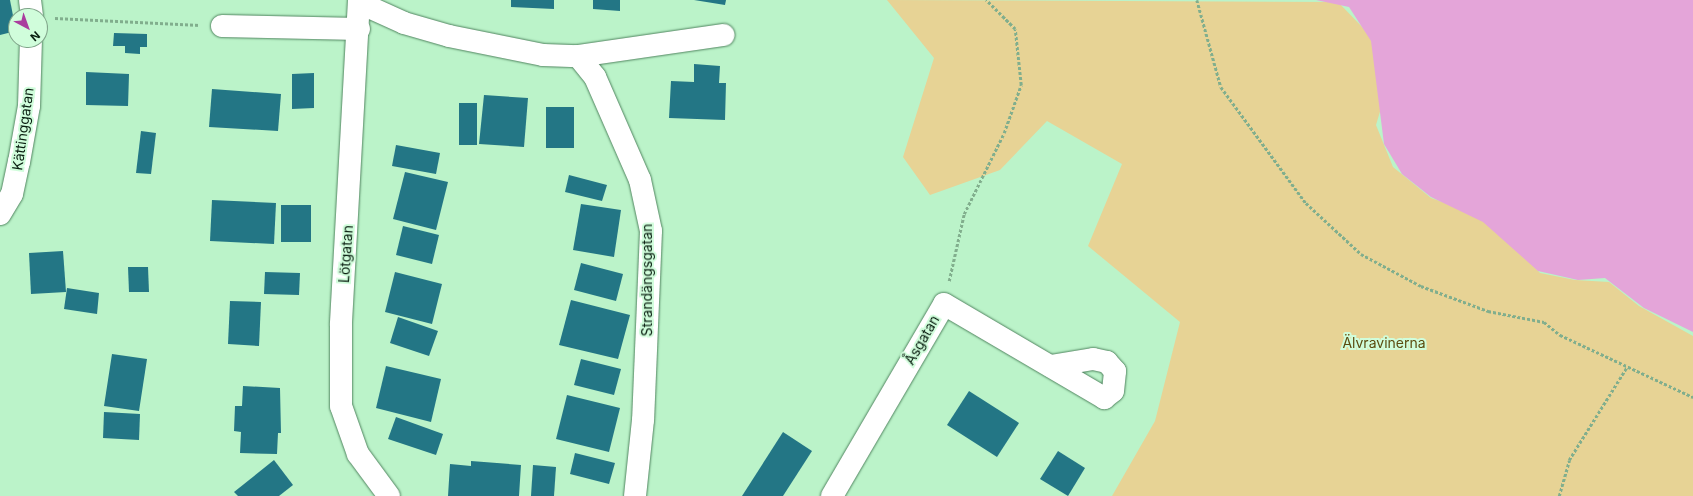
<!DOCTYPE html>
<meta charset="utf-8">
<style>
body{margin:0}
#map{position:relative;width:1693px;height:496px;overflow:hidden;background:#bbf3c9;font-family:Inter,sans-serif}
div>[style]{position:absolute}
[style*='--x']{left:calc(var(--x)*1px);top:calc(var(--y)*1px);width:calc(var(--w)*1px);rotate:calc(var(--a)*1deg)}
.green>*{inset:0;background:#e7d395}
.water>*{inset:0;background:#e4a5d9}
.building>*{inset:0;background:#237685}
.path>*{height:2.5px;margin-top:-1.25px;transform-origin:0;background:repeating-linear-gradient(90deg,#81ae8d 0 3px,transparent 0 5px)}
.roads{filter:drop-shadow(0 0 1px #518560) drop-shadow(0 0 1px #518560)}
.minor>*{height:22px;margin:-11px;padding:0 11px;transform-origin:11px;border-radius:11px;background:#fff}
span{translate:-50% -50%;white-space:nowrap;text-align:center;line-height:1.15;-webkit-text-stroke:4px #d0fddb;paint-order:stroke}
.street-label{font-size:14px;color:#091e10}
.park-label{font-size:14px;color:#5c4c10}
.north{position:absolute;left:8px;top:8px;width:40px;height:40px;box-sizing:border-box;background:#d0fddb;border:1px solid #80a48a;border-radius:50%;rotate:139deg;font-size:11px;font-weight:700;line-height:16px;text-align:center;color:#091e10}
.north::after{content:'';display:block;margin:auto;width:14px;height:18px;background:#aa3e9e;clip-path:polygon(50% 0,100% 100%,50% 72%,0 100%)}
</style>
<div id="map">
<div class="green">
<i style="clip-path:polygon(887px 0,1338px 2px,1367px 32px,1390px 78px,1376px 125px,1393px 167px,1431px 198px,1476px 214px,1504px 235px,1540px 273px,1575px 280px,1609px 282px,1639px 306px,1693px 336px,1693px 496px,1112px 496px,1155px 421px,1180px 322px,1088px 246px,1122px 164px,1047px 121px,1000px 170px,930px 195px,903px 157px,934px 58px)"></i>
</div>
<div class="water">
<i style="clip-path:polygon(1316px 0,1693px 0,1693px 332px,1644px 308px,1605px 278px,1578px 280px,1538px 271px,1483px 222px,1431px 197px,1402px 174px,1384px 144px,1371px 41px,1349px 7px)"></i>
</div>
<div class="building">
<i style="clip-path:polygon(0 0,10px 0,16px 31px,0 35px)"></i>
<i style="clip-path:polygon(511px 0,554px 0,554px 9px,511px 7px)"></i>
<i style="clip-path:polygon(593px 0,620px 0,620px 11px,593px 9px)"></i>
<i style="clip-path:polygon(694px 0,726px 0,725px 5px)"></i>
<i style="clip-path:polygon(114px 33px,147px 34px,147px 47px,140px 47px,140px 54px,125px 53px,125px 46px,113px 46px)"></i>
<i style="clip-path:polygon(694px 64px,720px 66px,719px 83px,726px 83px,725px 120px,669px 118px,671px 81px,694px 82px)"></i>
<i style="clip-path:polygon(86px 72px,129px 74px,128px 106px,86px 105px)"></i>
<i style="clip-path:polygon(314px 73px,314px 108px,292px 109px,292px 74px)"></i>
<i style="clip-path:polygon(212px 89px,281px 94px,278px 131px,209px 127px)"></i>
<i style="clip-path:polygon(484px 95px,528px 98px,524px 147px,479px 144px)"></i>
<i style="clip-path:polygon(459px 103px,477px 103px,477px 145px,459px 145px)"></i>
<i style="clip-path:polygon(546px 107px,574px 107px,574px 148px,546px 148px)"></i>
<i style="clip-path:polygon(141px 131px,156px 133px,151px 174px,136px 173px)"></i>
<i style="clip-path:polygon(396px 145px,440px 153px,436px 174px,392px 166px)"></i>
<i style="clip-path:polygon(405px 172px,448px 182px,436px 230px,393px 219px)"></i>
<i style="clip-path:polygon(569px 175px,607px 185px,602px 201px,565px 192px)"></i>
<i style="clip-path:polygon(212px 200px,276px 203px,274px 244px,210px 241px)"></i>
<i style="clip-path:polygon(581px 204px,621px 210px,614px 257px,573px 250px)"></i>
<i style="clip-path:polygon(281px 205px,311px 205px,311px 242px,281px 242px)"></i>
<i style="clip-path:polygon(403px 226px,439px 235px,432px 264px,396px 255px)"></i>
<i style="clip-path:polygon(63px 251px,66px 292px,31px 294px,29px 253px)"></i>
<i style="clip-path:polygon(581px 263px,623px 274px,616px 301px,574px 290px)"></i>
<i style="clip-path:polygon(128px 267px,148px 267px,149px 292px,129px 292px)"></i>
<i style="clip-path:polygon(265px 272px,300px 273px,299px 295px,264px 294px)"></i>
<i style="clip-path:polygon(395px 272px,442px 284px,432px 324px,385px 312px)"></i>
<i style="clip-path:polygon(67px 288px,99px 293px,97px 314px,64px 309px)"></i>
<i style="clip-path:polygon(571px 300px,630px 315px,618px 359px,559px 345px)"></i>
<i style="clip-path:polygon(230px 301px,261px 302px,259px 346px,228px 344px)"></i>
<i style="clip-path:polygon(398px 317px,438px 331px,429px 356px,390px 343px)"></i>
<i style="clip-path:polygon(112px 354px,147px 359px,139px 411px,104px 406px)"></i>
<i style="clip-path:polygon(581px 359px,621px 369px,614px 395px,574px 385px)"></i>
<i style="clip-path:polygon(386px 366px,441px 379px,431px 422px,376px 408px)"></i>
<i style="clip-path:polygon(243px 386px,280px 388px,281px 433px,278px 433px,277px 454px,240px 453px,241px 432px,234px 431px,235px 406px,242px 406px)"></i>
<i style="clip-path:polygon(969px 391px,1019px 423px,997px 457px,947px 425px)"></i>
<i style="clip-path:polygon(567px 395px,620px 408px,609px 452px,556px 439px)"></i>
<i style="clip-path:polygon(104px 412px,140px 414px,139px 440px,103px 438px)"></i>
<i style="clip-path:polygon(396px 417px,443px 434px,436px 455px,388px 439px)"></i>
<i style="clip-path:polygon(783px 432px,812px 451px,783px 496px,742px 496px)"></i>
<i style="clip-path:polygon(1058px 451px,1085px 468px,1068px 496px,1040px 479px)"></i>
<i style="clip-path:polygon(575px 453px,615px 463px,609px 484px,570px 474px)"></i>
<i style="clip-path:polygon(274px 460px,293px 485px,279px 496px,238px 496px,234px 492px)"></i>
<i style="clip-path:polygon(471px 461px,521px 465px,519px 496px,448px 496px,450px 464px,471px 466px)"></i>
<i style="clip-path:polygon(533px 465px,556px 467px,554px 496px,531px 496px)"></i>
</div>
<div class="path">
<i style="--x:1197;--y:0;--w:90;--a:74.6"></i>
<i style="--x:1221;--y:87;--w:144;--a:53.8"></i>
<i style="--x:1306;--y:203;--w:75;--a:42.8"></i>
<i style="--x:1361;--y:254;--w:68;--a:28.1"></i>
<i style="--x:1421;--y:286;--w:72;--a:20.5"></i>
<i style="--x:1488;--y:311;--w:57;--a:11.1"></i>
<i style="--x:1544;--y:322;--w:21;--a:39"></i>
<i style="--x:1560;--y:335;--w:147;--a:25"></i>
<i style="--x:55;--y:18;--w:145;--a:2.8"></i>
<i style="--x:949;--y:281;--w:69;--a:-77.4"></i>
<i style="--x:964;--y:214;--w:90;--a:-63.7"></i>
<i style="--x:1004;--y:133;--w:51;--a:-70.5"></i>
<i style="--x:1021;--y:85;--w:56;--a:-96.1"></i>
<i style="--x:1015;--y:29;--w:41;--a:-135"></i>
<i style="--x:1559;--y:496;--w:37;--a:-74"></i>
<i style="--x:1569;--y:460;--w:110;--a:-58.1"></i>
</div>
<div class="roads">
<div class="minor">
<i style="--x:30;--y:0;--w:16;--a:83"></i>
<i style="--x:359;--y:0;--w:325;--a:93.2"></i>
<i style="--x:341;--y:325;--w:81;--a:90"></i>
<i style="--x:341;--y:406;--w:51;--a:70.5"></i>
<i style="--x:358;--y:454;--w:52;--a:53.6"></i>
<i style="--x:360;--y:3;--w:48;--a:24.4"></i>
<i style="--x:404;--y:23;--w:47;--a:16.1"></i>
<i style="--x:449;--y:36;--w:96;--a:11.4"></i>
<i style="--x:543;--y:55;--w:35;--a:2"></i>
<i style="--x:578;--y:56;--w:27;--a:51"></i>
<i style="--x:595;--y:77;--w:112;--a:66.4"></i>
<i style="--x:640;--y:180;--w:52;--a:77.8"></i>
<i style="--x:651;--y:231;--w:189;--a:92.4"></i>
<i style="--x:643;--y:420;--w:76;--a:96"></i>
<i style="--x:222;--y:26;--w:137;--a:1.3"></i>
<i style="--x:578;--y:56;--w:147;--a:-8.2"></i>
<i style="--x:0;--y:214;--w:23;--a:-59"></i>
<i style="--x:12;--y:194;--w:33;--a:-78"></i>
<i style="--x:19;--y:162;--w:57;--a:-79.9"></i>
<i style="--x:29;--y:106;--w:66;--a:-88.3"></i>
<i style="--x:832;--y:496;--w:222;--a:-59.7"></i>
<i style="--x:944;--y:304;--w:186;--a:30.4"></i>
<i style="--x:1104;--y:398;--w:11;--a:-38"></i>
<i style="--x:1113;--y:391;--w:20;--a:-84"></i>
<i style="--x:1115;--y:371;--w:12;--a:-132"></i>
<i style="--x:1107;--y:362;--w:14;--a:-168"></i>
<i style="--x:1093;--y:359;--w:43;--a:170.5"></i>
</div>
</div>
<div class="street-label">
<span style="left:23px;top:129px;rotate:-82deg">Kättinggatan</span>
<span style="left:346px;top:254px;rotate:-86deg">Lötgatan</span>
<span style="left:647px;top:280px;rotate:-90deg">Strandängsgatan</span>
<span style="left:922px;top:340px;rotate:-60deg">Åsgatan</span>
</div>
<div class="park-label">
<span style="left:1384px;top:343px">Älvravinerna</span>
</div>
<div class="north">N</div>
</div>
